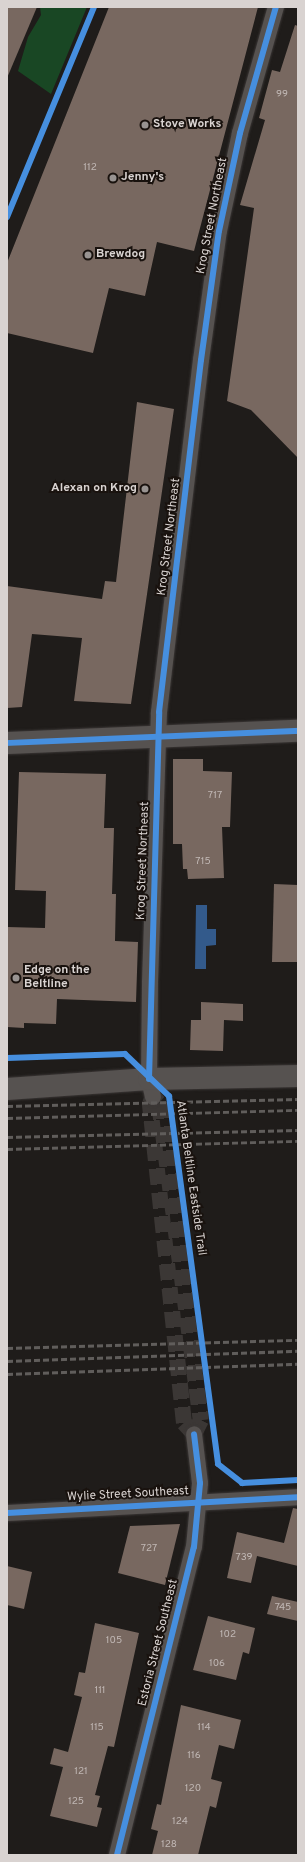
<!DOCTYPE html>
<style>
body{margin:0}
#map{position:relative;width:305px;height:1862px;overflow:hidden;background:#1f1c1a;font-family:Overpass,sans-serif}
div>[style]{position:absolute}
[style*='--x']{left:calc(var(--x)*1px);top:calc(var(--y)*1px);width:calc(var(--w)*1px);rotate:calc(var(--a)*1deg)}
.green>*{inset:0;background:#194724}
.water>*{inset:0;background:#335a8b}
.building>*{inset:0;background:#786860}
.minor-tunnel>*{height:16px;margin-top:-8px;transform-origin:0;background:repeating-linear-gradient(90deg,#3b3735 0 16px,transparent 0 24px)}
.roads{filter:drop-shadow(0 0 1px #3b3736) drop-shadow(0 0 1px #3b3736)}
.minor>*{height:16px;margin:-8px;padding:0 8px;transform-origin:8px;border-radius:8px;background:#565250}
.secondary>*{height:22px;margin:-11px;padding:0 11px;transform-origin:11px;border-radius:11px;background:#565250}
.rail>*{height:3px;margin-top:-1.5px;transform-origin:0;background:repeating-linear-gradient(90deg,#605d5b 0 6px,transparent 0 9px)}
.cycleway>*{height:6px;margin:-3px;padding:0 3px;transform-origin:3px;border-radius:3px;background:#468fdf}
.dots>*{width:11px;height:11px;translate:-50% -50%;box-sizing:border-box;border:2px solid #19120e;border-radius:50%}
span{translate:-50% -50%;white-space:nowrap;text-align:center;line-height:1.15;-webkit-text-stroke:4px #19120e;paint-order:stroke}
.number-label{font-size:10px;color:#c1b8b5}
.number-label span{-webkit-text-stroke-width:0}
.poi-label{font-size:12px;color:#d9d3d1;font-weight:700}
.left{translate:0 -50%;text-align:left}
.right{translate:-100% -50%;text-align:right}
.street-label{font-size:12px;color:#d9d3d1}
.frame{position:absolute;inset:0;border:8px solid #d9d3d1;pointer-events:none}
</style>
<div id="map">
<div class="green">
<i style="clip-path:polygon(40px 7px,87px 7px,51px 94px,18px 71px,28px 37px,41px 15px)"></i>
</div>
<div class="water">
<i style="clip-path:polygon(196px 905px,207px 905px,207px 929px,216px 929px,216px 945px,206px 946px,206px 969px,195px 969px)"></i>
</div>
<div class="building">
<i style="clip-path:polygon(7px 7px,37px 7px,7px 78px)"></i>
<i style="clip-path:polygon(109px 7px,258px 7px,194px 251px,157px 242px,145px 296px,109px 288px,93px 353px,7px 333px,7px 263px)"></i>
<i style="clip-path:polygon(295px 25px,298px 26px,298px 458px,251px 410px,227px 401px,254px 208px,240px 205px,265px 120px,259px 118px,272px 70px,280px 72px)"></i>
<i style="clip-path:polygon(137px 402px,174px 409px,131px 704px,74px 701px,82px 638px,32px 634px,22px 707px,7px 708px,7px 586px,102px 599px,105px 581px,116px 582px)"></i>
<i style="clip-path:polygon(173px 759px,203px 759px,203px 771px,232px 772px,230px 827px,222px 827px,224px 878px,188px 879px,187px 869px,183px 869px,182px 844px,173px 844px)"></i>
<i style="clip-path:polygon(19px 772px,106px 774px,104px 828px,114px 828px,112px 894px,116px 894px,115px 941px,138px 942px,136px 1002px,57px 999px,56px 1024px,24px 1023px,24px 1028px,7px 1027px,7px 927px,45px 928px,46px 891px,15px 890px)"></i>
<i style="clip-path:polygon(274px 884px,298px 885px,298px 962px,272px 962px)"></i>
<i style="clip-path:polygon(201px 1002px,243px 1004px,243px 1021px,224px 1020px,223px 1051px,190px 1050px,191px 1020px,201px 1020px)"></i>
<i style="clip-path:polygon(293px 1508px,298px 1509px,298px 1566px,257px 1556px,251px 1583px,227px 1578px,237px 1532px,284px 1543px)"></i>
<i style="clip-path:polygon(180px 1524px,165px 1585px,118px 1573px,130px 1526px)"></i>
<i style="clip-path:polygon(7px 1566px,32px 1572px,24px 1609px,7px 1605px)"></i>
<i style="clip-path:polygon(272px 1596px,298px 1602px,298px 1621px,267px 1614px)"></i>
<i style="clip-path:polygon(208px 1616px,255px 1628px,249px 1654px,243px 1652px,236px 1680px,193px 1670px)"></i>
<i style="clip-path:polygon(95px 1623px,139px 1633px,114px 1747px,108px 1746px,95px 1795px,100px 1796px,97px 1807px,102px 1808px,97px 1827px,50px 1816px,63px 1767px,50px 1764px,54px 1748px,68px 1752px,82px 1697px,74px 1695px,79px 1672px,85px 1673px)"></i>
<i style="clip-path:polygon(181px 1705px,241px 1720px,234px 1749px,219px 1745px,211px 1779px,222px 1782px,216px 1808px,210px 1806px,198px 1855px,152px 1855px,158px 1831px,151px 1829px,157px 1804px,161px 1805px)"></i>
</div>
<div class="minor-tunnel">
<i style="--x:153;--y:1097;--w:8;--a:45"></i>
<i style="--x:159;--y:1103;--w:320;--a:82.5"></i>
<i style="--x:201;--y:1420;--w:16;--a:117"></i>
<i style="--x:194;--y:1434;--w:15;--a:-132"></i>
<i style="--x:184;--y:1423;--w:321;--a:-96.1"></i>
<i style="--x:150;--y:1104;--w:8;--a:-67"></i>
</div>
<div class="roads">
<div class="minor">
<i style="--x:153;--y:1097;--w:18;--a:-103"></i>
<i style="--x:149;--y:1079;--w:97;--a:-89.4"></i>
<i style="--x:150;--y:982;--w:270;--a:-88.1"></i>
<i style="--x:159;--y:712;--w:354;--a:-83.2"></i>
<i style="--x:201;--y:360;--w:130;--a:-82.1"></i>
<i style="--x:219;--y:231;--w:100;--a:-77.9"></i>
<i style="--x:240;--y:133;--w:131;--a:-74.1"></i>
<i style="--x:7;--y:1513;--w:291;--a:-3.1"></i>
<i style="--x:117;--y:1855;--w:317;--a:-76"></i>
<i style="--x:194;--y:1547;--w:64;--a:-84.6"></i>
<i style="--x:200;--y:1483;--w:49;--a:-97"></i>
</div>
<div class="secondary">
<i style="--x:7;--y:743;--w:291;--a:-2.4"></i>
<i style="--x:7;--y:1089;--w:142;--a:-4"></i>
<i style="--x:149;--y:1079;--w:149;--a:-1.2"></i>
</div>
</div>
<div class="rail">
<i style="--x:7;--y:1106;--w:291;--a:-1.4"></i>
<i style="--x:7;--y:1118;--w:291;--a:-1.6"></i>
<i style="--x:7;--y:1137;--w:291;--a:-1.4"></i>
<i style="--x:7;--y:1149;--w:291;--a:-1.6"></i>
<i style="--x:7;--y:1348;--w:291;--a:-1.6"></i>
<i style="--x:7;--y:1361;--w:291;--a:-2"></i>
<i style="--x:7;--y:1374;--w:291;--a:-2"></i>
</div>
<div class="cycleway">
<i style="--x:7;--y:217;--w:227;--a:-67.5"></i>
<i style="--x:7;--y:743;--w:291;--a:-2.4"></i>
<i style="--x:7;--y:1058;--w:118;--a:-1.9"></i>
<i style="--x:125;--y:1054;--w:61;--a:43.7"></i>
<i style="--x:169;--y:1096;--w:371;--a:82.4"></i>
<i style="--x:218;--y:1464;--w:31;--a:38"></i>
<i style="--x:242;--y:1483;--w:56;--a:-3.1"></i>
<i style="--x:149;--y:1079;--w:367;--a:-88.4"></i>
<i style="--x:159;--y:712;--w:354;--a:-83.2"></i>
<i style="--x:201;--y:360;--w:130;--a:-82.1"></i>
<i style="--x:219;--y:231;--w:100;--a:-77.9"></i>
<i style="--x:240;--y:133;--w:131;--a:-74.1"></i>
<i style="--x:7;--y:1513;--w:291;--a:-3.1"></i>
<i style="--x:117;--y:1855;--w:317;--a:-76"></i>
<i style="--x:194;--y:1547;--w:64;--a:-84.6"></i>
<i style="--x:200;--y:1483;--w:49;--a:-97"></i>
</div>
<div class="dots">
<i style="left:145px;top:125px;background:#989391"></i>
<i style="left:113px;top:178px;background:#989391"></i>
<i style="left:88px;top:255px;background:#989391"></i>
<i style="left:145px;top:489px;background:#989391"></i>
<i style="left:16px;top:978px;background:#989391"></i>
</div>
<div class="number-label">
<span style="left:282px;top:95px">99</span>
<span style="left:90px;top:168px">112</span>
<span style="left:215px;top:796px">717</span>
<span style="left:203px;top:862px">715</span>
<span style="left:149px;top:1549px">727</span>
<span style="left:244px;top:1558px">739</span>
<span style="left:283px;top:1608px">745</span>
<span style="left:228px;top:1635px">102</span>
<span style="left:114px;top:1641px">105</span>
<span style="left:217px;top:1664px">106</span>
<span style="left:100px;top:1691px">111</span>
<span style="left:97px;top:1728px">115</span>
<span style="left:204px;top:1728px">114</span>
<span style="left:194px;top:1756px">116</span>
<span style="left:81px;top:1772px">121</span>
<span style="left:193px;top:1789px">120</span>
<span style="left:76px;top:1802px">125</span>
<span style="left:180px;top:1822px">124</span>
<span style="left:169px;top:1845px">128</span>
</div>
<div class="poi-label">
<span class="left" style="left:153px;top:125px">Stove Works</span>
<span class="left" style="left:121px;top:178px">Jenny's</span>
<span class="left" style="left:96px;top:255px">Brewdog</span>
<span class="right" style="left:137px;top:489px">Alexan on Krog</span>
<span class="left" style="left:24px;top:978px">Edge on the<br>Beltline</span>
</div>
<div class="street-label">
<span style="left:213px;top:216px;rotate:-79deg">Krog Street Northeast</span>
<span style="left:170px;top:537px;rotate:-83deg">Krog Street Northeast</span>
<span style="left:144px;top:861px;rotate:-88deg">Krog Street Northeast</span>
<span style="left:190px;top:1178px;rotate:82deg">Atlanta Beltline Eastside Trail</span>
<span style="left:128px;top:1495px;rotate:-3deg">Wylie Street Southeast</span>
<span style="left:159px;top:1643px;rotate:-76deg">Estoria Street Southeast</span>
</div>
<div class="frame"></div>
</div>
